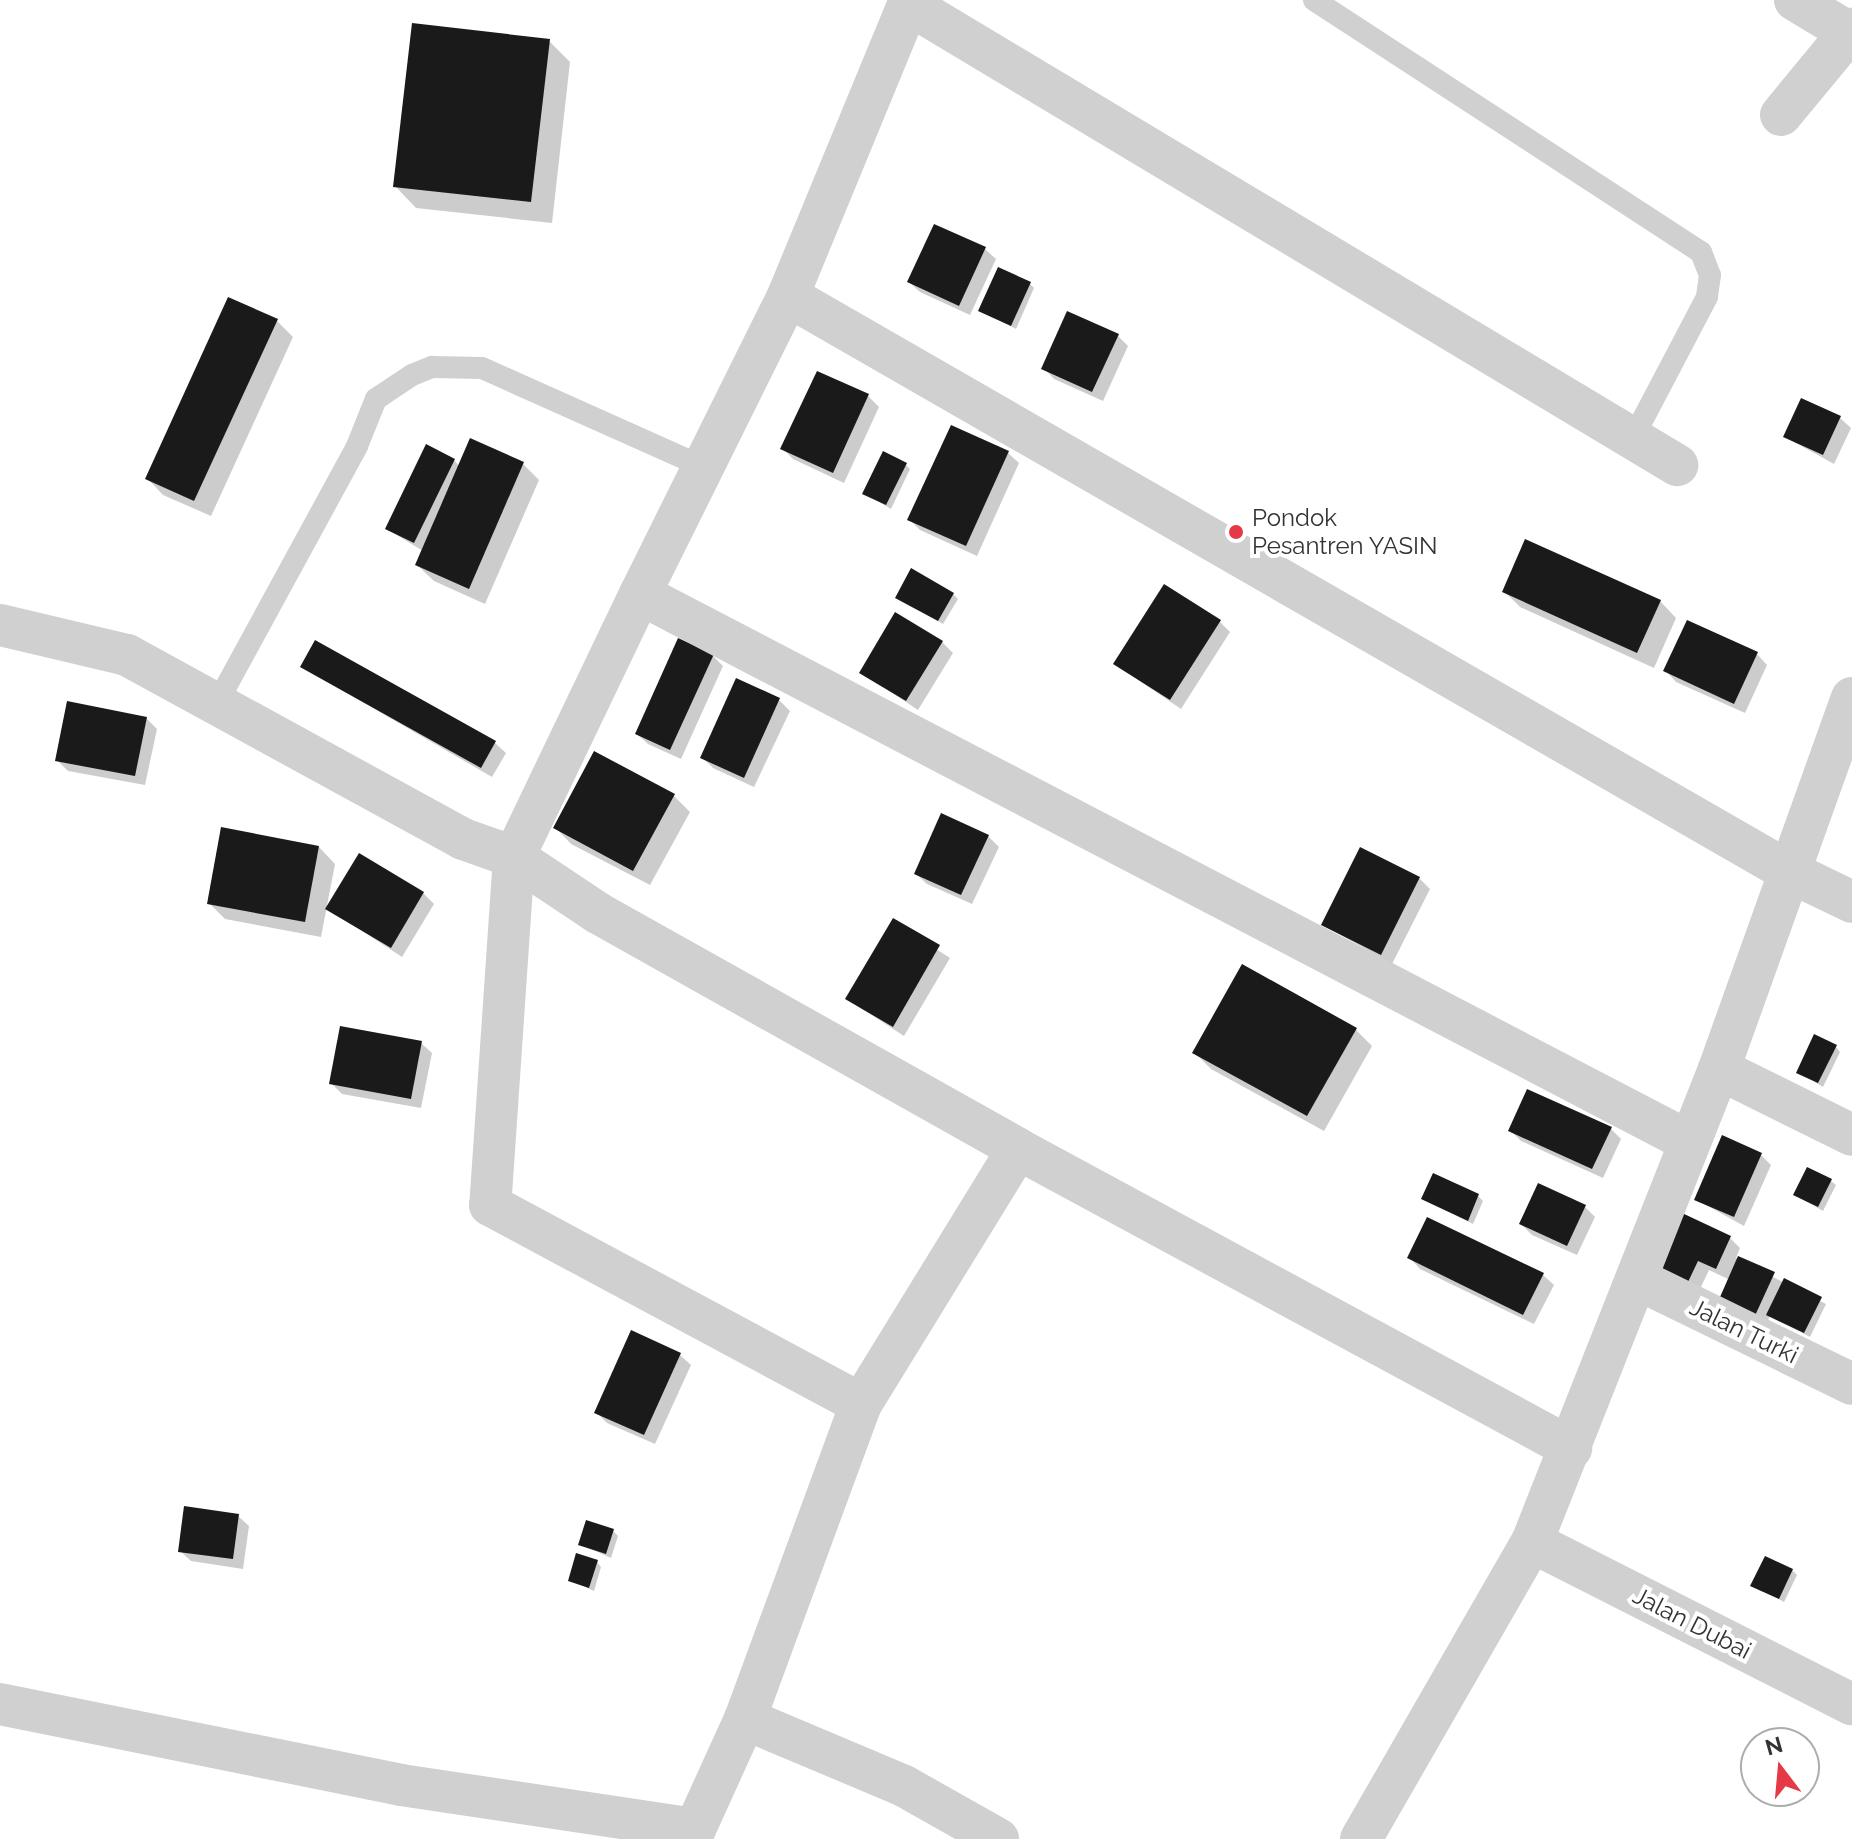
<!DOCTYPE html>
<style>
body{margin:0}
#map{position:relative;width:1852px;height:1839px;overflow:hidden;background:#fff;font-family:Raleway,sans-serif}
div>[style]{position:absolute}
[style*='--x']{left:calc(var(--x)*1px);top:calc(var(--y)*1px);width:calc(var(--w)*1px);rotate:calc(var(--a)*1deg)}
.shadow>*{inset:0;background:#0003}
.building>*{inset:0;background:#1a1a1a}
.lane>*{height:22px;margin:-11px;padding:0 11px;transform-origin:11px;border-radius:11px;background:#d0d0d0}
.street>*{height:42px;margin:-21px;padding:0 21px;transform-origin:21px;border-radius:21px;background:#d0d0d0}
.dots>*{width:22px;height:22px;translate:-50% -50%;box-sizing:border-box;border:4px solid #fff;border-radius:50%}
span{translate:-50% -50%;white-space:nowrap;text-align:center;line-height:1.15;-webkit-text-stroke:8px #fff;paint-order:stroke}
.poi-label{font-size:24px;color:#333}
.left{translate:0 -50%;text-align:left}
.street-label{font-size:24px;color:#333}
.north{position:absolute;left:1740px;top:1727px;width:80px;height:80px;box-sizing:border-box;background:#fff;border:2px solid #adadad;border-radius:50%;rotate:344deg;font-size:22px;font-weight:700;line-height:32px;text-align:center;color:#333}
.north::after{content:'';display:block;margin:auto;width:28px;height:36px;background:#e63946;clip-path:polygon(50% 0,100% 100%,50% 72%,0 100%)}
</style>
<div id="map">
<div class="shadow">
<i style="clip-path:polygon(549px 41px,570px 62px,552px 223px,416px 208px,395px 186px)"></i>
<i style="clip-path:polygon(935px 226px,985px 249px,996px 259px,970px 315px,920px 292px,909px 282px)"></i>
<i style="clip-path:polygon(1030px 284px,1034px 288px,1016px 329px,980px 310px)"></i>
<i style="clip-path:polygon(277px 321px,293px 337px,211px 516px,163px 495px,147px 478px)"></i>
<i style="clip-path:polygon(1118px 336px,1128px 346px,1103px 401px,1054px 379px,1044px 368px)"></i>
<i style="clip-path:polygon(868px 396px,879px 407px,844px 483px,793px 459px,783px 449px)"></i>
<i style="clip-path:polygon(1840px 418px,1851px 428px,1834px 464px,1785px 437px)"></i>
<i style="clip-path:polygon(1008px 453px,1019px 463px,977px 556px,920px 530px,910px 520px)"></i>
<i style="clip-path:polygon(454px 460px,460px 467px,523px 464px,539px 480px,485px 604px,434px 581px,417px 565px,423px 551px,387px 529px)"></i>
<i style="clip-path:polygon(905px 464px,910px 469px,891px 509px,864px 493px)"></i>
<i style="clip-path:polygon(1504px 591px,1660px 601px,1676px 618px,1654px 668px,1520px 607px)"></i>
<i style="clip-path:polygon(953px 594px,958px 599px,943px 624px,897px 597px)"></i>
<i style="clip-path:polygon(1219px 621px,1230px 632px,1181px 709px,1115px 664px)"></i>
<i style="clip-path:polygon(942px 642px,953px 653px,918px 710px,861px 672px)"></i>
<i style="clip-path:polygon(1757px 654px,1767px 665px,1745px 713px,1676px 682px,1666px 671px)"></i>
<i style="clip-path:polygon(712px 655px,723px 666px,681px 759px,648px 744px,637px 734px)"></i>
<i style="clip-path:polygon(302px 667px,495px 743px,506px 753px,492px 777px)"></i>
<i style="clip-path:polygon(737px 681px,779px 700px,790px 711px,754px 787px,713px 768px,702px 757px)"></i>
<i style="clip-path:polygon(146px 718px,157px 729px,145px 785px,68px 771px,57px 760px)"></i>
<i style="clip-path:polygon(674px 796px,690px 812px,650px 885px,571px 844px,555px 827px)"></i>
<i style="clip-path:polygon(988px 836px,999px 847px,972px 904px,927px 884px,916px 874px)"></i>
<i style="clip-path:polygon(319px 847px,335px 864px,321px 937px,225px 919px,209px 903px)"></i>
<i style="clip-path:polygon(1419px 878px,1430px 889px,1392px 964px,1323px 925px)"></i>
<i style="clip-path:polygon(423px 893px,434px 904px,402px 957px,327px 908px)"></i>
<i style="clip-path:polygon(893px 921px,950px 958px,904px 1036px,847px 999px)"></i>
<i style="clip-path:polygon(1356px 1030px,1372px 1046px,1324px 1131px,1211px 1069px,1195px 1053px)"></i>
<i style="clip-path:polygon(421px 1043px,432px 1053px,421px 1108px,342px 1094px,331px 1083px)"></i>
<i style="clip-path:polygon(1836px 1047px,1840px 1052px,1823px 1087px,1798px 1072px)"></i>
<i style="clip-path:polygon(1611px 1129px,1621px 1139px,1603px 1178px,1521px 1141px,1511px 1131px)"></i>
<i style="clip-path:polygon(1760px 1154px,1771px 1165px,1744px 1226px,1697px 1200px)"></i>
<i style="clip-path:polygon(1831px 1181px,1836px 1185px,1823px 1211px,1795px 1195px)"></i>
<i style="clip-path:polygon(1478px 1196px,1483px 1201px,1473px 1224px,1424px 1199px)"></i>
<i style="clip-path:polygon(1584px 1206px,1595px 1217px,1577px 1255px,1532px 1235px,1521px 1224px)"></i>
<i style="clip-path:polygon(1730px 1238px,1740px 1248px,1736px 1258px,1826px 1304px,1810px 1337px,1770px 1316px,1764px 1329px,1730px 1280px,1709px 1270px,1699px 1291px,1669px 1278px)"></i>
<i style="clip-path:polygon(1410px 1258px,1543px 1275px,1554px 1285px,1534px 1324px,1420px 1269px)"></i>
<i style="clip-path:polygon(680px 1355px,691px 1365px,655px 1444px,607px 1423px,596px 1412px)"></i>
<i style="clip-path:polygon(238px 1516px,249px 1526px,243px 1569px,191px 1561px,180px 1551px)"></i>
<i style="clip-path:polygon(613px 1531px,618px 1536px,611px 1558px,580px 1544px)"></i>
<i style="clip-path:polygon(597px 1562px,601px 1567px,594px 1591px,570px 1580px)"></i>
<i style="clip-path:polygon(1792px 1570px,1797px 1575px,1784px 1602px,1753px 1585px)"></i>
</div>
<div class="building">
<i style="clip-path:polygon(412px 23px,550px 39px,531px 202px,393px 187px)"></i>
<i style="clip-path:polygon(934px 224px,986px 247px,959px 306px,907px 282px)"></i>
<i style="clip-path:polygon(998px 267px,1031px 282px,1011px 326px,978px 311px)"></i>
<i style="clip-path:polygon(228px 297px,278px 319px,194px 501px,145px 479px)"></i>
<i style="clip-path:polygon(1067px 311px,1119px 334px,1092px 392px,1041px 369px)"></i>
<i style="clip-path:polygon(817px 371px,869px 394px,833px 473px,780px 449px)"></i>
<i style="clip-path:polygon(1801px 398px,1841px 416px,1823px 455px,1783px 437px)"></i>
<i style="clip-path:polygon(951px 425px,1009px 451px,966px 546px,907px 520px)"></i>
<i style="clip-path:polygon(470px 438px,524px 462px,469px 589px,415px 565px)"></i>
<i style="clip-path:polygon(426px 444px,455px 459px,414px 543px,385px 529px)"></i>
<i style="clip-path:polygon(883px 451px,907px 463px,886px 505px,862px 494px)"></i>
<i style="clip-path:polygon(1525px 539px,1661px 600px,1637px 653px,1502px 592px)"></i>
<i style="clip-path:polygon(911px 568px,954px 593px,938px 621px,895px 598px)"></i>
<i style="clip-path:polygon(1164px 584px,1221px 620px,1170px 700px,1113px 664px)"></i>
<i style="clip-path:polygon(895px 612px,943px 641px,906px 701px,859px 673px)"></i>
<i style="clip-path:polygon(1687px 620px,1758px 652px,1734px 704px,1663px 671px)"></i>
<i style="clip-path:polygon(678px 638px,714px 654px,670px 750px,635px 734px)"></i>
<i style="clip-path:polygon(315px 640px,496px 741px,481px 768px,300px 667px)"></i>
<i style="clip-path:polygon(736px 678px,780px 698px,744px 778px,700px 758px)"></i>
<i style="clip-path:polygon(67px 701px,147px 717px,135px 776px,55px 761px)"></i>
<i style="clip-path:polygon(594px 751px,675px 794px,633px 871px,553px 828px)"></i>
<i style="clip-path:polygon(941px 813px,989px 835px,961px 895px,914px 874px)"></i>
<i style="clip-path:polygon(221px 827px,319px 846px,305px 922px,207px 904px)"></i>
<i style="clip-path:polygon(1360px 847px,1420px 877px,1381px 955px,1321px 925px)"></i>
<i style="clip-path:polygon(359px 853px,424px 892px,391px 948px,325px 909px)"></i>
<i style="clip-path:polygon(893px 918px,940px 945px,893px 1027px,845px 999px)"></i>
<i style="clip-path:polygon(1242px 964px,1357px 1028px,1307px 1116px,1192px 1053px)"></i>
<i style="clip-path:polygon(340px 1026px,422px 1041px,411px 1099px,329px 1084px)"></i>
<i style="clip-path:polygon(1814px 1034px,1837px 1045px,1818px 1083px,1796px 1073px)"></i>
<i style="clip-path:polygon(1527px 1089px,1612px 1127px,1592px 1169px,1508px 1131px)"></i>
<i style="clip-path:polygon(1722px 1135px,1762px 1153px,1734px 1217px,1694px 1200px)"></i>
<i style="clip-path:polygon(1807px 1167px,1832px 1179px,1818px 1207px,1793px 1195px)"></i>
<i style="clip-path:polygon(1433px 1173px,1479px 1194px,1468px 1221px,1421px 1199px)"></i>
<i style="clip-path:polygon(1538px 1183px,1586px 1205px,1567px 1246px,1519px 1224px)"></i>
<i style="clip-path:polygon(1682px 1213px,1731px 1236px,1716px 1269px,1698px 1261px,1688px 1282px,1656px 1267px)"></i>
<i style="clip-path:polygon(1427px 1217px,1544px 1273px,1523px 1315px,1407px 1258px)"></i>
<i style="clip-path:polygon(1738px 1256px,1775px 1272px,1753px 1320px,1717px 1304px)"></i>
<i style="clip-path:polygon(1784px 1278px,1822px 1297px,1804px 1333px,1766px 1315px)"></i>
<i style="clip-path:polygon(631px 1330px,681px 1353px,644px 1435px,594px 1413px)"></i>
<i style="clip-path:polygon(184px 1506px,239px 1514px,233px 1559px,178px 1552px)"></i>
<i style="clip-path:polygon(586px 1520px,614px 1529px,606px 1554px,578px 1545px)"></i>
<i style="clip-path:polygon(576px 1553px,598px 1560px,589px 1588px,568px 1581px)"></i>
<i style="clip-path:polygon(1765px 1556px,1793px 1569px,1779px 1599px,1750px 1586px)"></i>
</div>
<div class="lane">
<i style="--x:1314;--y:0;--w:462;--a:33.1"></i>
<i style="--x:1701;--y:252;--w:25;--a:69"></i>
<i style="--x:1710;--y:275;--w:22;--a:98"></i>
<i style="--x:1707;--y:297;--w:159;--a:117.7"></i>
<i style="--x:216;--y:705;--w:295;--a:-61.4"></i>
<i style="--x:357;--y:446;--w:51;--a:-68"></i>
<i style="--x:376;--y:399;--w:43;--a:-33.7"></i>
<i style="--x:412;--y:375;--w:22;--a:-22"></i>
<i style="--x:432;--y:367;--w:50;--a:1.1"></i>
<i style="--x:482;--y:368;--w:242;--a:24.1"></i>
</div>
<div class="street">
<i style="--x:910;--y:0;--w:320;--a:112.4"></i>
<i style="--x:788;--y:296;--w:333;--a:116.4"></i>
<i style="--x:640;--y:594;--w:1182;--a:27.56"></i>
<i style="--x:1795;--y:0;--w:62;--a:31.1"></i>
<i style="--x:908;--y:4;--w:897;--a:30.94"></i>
<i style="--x:1781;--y:115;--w:112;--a:-50.5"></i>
<i style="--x:788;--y:296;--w:1154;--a:29.9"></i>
<i style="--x:1788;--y:871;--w:71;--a:25.8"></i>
<i style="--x:640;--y:594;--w:292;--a:115.6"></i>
<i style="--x:514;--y:857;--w:349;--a:93.9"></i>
<i style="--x:490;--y:1205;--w:421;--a:28.2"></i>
<i style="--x:0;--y:625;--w:130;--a:13.3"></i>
<i style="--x:127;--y:655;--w:383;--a:28.7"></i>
<i style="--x:463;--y:839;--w:54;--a:19.4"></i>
<i style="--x:514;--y:857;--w:101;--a:33.7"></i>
<i style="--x:598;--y:913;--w:482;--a:29.3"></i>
<i style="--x:1018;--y:1149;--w:629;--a:28.4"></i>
<i style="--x:1719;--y:1069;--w:148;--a:26.4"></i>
<i style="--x:1637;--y:1279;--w:239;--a:26"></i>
<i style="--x:1532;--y:1542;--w:359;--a:26.9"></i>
<i style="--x:0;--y:1704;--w:409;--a:11.4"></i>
<i style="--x:401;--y:1785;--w:297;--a:8.5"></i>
<i style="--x:695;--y:1829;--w:121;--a:-65.6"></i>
<i style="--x:745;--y:1719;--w:336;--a:-69.8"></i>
<i style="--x:861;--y:1404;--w:299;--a:-58.4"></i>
<i style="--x:745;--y:1719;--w:173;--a:22.8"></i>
<i style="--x:904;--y:1786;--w:108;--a:29.4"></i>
<i style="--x:1361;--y:1839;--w:343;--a:-60.1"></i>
<i style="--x:1532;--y:1542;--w:509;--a:-68.43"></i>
<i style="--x:1719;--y:1069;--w:394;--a:-70.3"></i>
</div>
<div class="dots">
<i style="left:1236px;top:532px;background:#e63946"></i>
</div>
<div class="poi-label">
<span class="left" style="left:1252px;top:532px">Pondok<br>Pesantren YASIN</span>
</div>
<div class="street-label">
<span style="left:1744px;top:1331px;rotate:26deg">Jalan Turki</span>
<span style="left:1692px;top:1623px;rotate:27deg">Jalan Dubai</span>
</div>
<div class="north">N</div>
</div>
